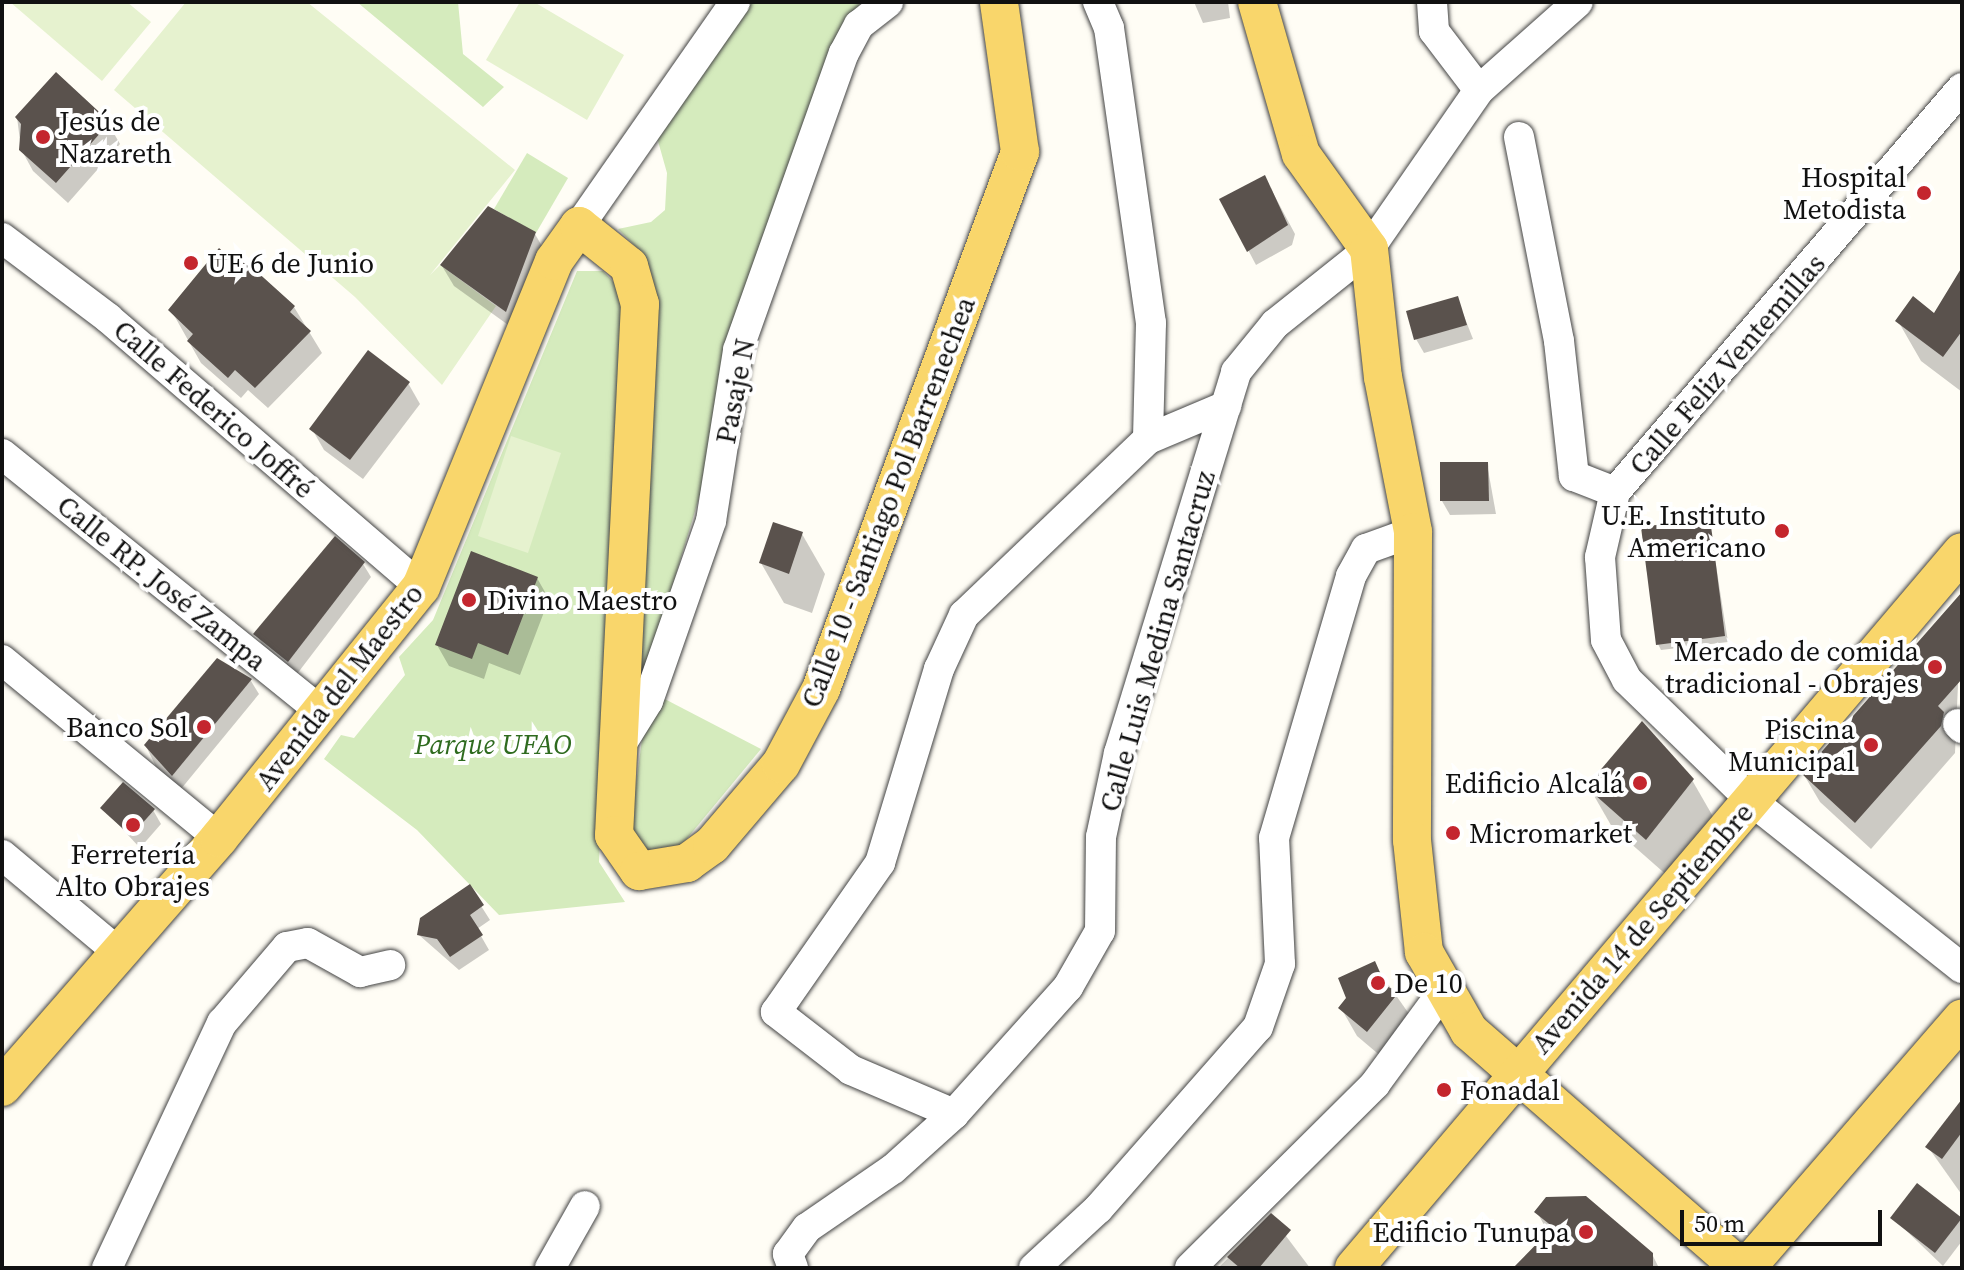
<!DOCTYPE html>
<meta charset="utf-8">
<style>
body{margin:0}
#map{position:relative;width:1964px;height:1270px;overflow:hidden;background:#fffdf5;font-family:"Source Serif 4",serif}
div>[style]{position:absolute}
[style*='--x']{left:calc(var(--x)*1px);top:calc(var(--y)*1px);width:calc(var(--w)*1px);rotate:calc(var(--a)*1deg)}
.green>*{inset:0;background:#d5ebbd}
.pitch>*{inset:0;background:#e6f2cf}
.shadow>*{inset:0;background:#0003}
.building>*{inset:0;background:#5a524d}
.roads{filter:drop-shadow(0 0 2px #444) drop-shadow(0 0 2px #444)}
.minor>*{height:30px;margin:-15px;padding:0 15px;transform-origin:15px;border-radius:15px;background:#fff}
.major>*{height:38px;margin:-19px;padding:0 19px;transform-origin:19px;border-radius:19px;background:#f9d66b}
.dots>*{width:22px;height:22px;translate:-50% -50%;box-sizing:border-box;border:4px solid #fff;border-radius:50%}
span{translate:-50% -50%;white-space:nowrap;text-align:center;line-height:1.15;-webkit-text-stroke:8px #fff;paint-order:stroke}
.poi-label{font-size:28px;color:#111}
.left{translate:0 -50%;text-align:left}
.right{translate:-100% -50%;text-align:right}
.street-label{font-size:28px;color:#111}
.park-label{font-size:28px;color:#2f6b1f;font-style:italic}
.frame{position:absolute;inset:0;border:4px solid #111;pointer-events:none}
.scale{position:absolute;left:1680px;top:1210px;width:202px;height:36px;box-sizing:border-box;border:4px solid #111;border-top:0;padding-left:10px;font-size:24px;line-height:28px;white-space:nowrap;color:#111;-webkit-text-stroke:6px #fff;paint-order:stroke}
</style>
<div id="map">
<div class="green">
<i style="clip-path:polygon(357px 2px,458px 2px,463px 54px,504px 87px,483px 107px)"></i>
<i style="clip-path:polygon(717px 2px,861px 2px,833px 55px,640px 693px,654px 293px,643px 254px,618px 229px,651px 222px,665px 210px,667px 173px,656px 134px)"></i>
<i style="clip-path:polygon(527px 153px,568px 178px,536px 233px,494px 209px)"></i>
<i style="clip-path:polygon(577px 271px,603px 271px,624px 293px,599px 862px,625px 902px,499px 915px,417px 830px,324px 759px,341px 735px,354px 738px,405px 675px,399px 657px,433px 620px)"></i>
<i style="clip-path:polygon(657px 695px,761px 749px,680px 847px,655px 855px,633px 839px,632px 814px,643px 732px)"></i>
</div>
<div class="pitch">
<i style="clip-path:polygon(10px 2px,127px 2px,151px 22px,102px 81px)"></i>
<i style="clip-path:polygon(186px 2px,307px 2px,515px 170px,430px 275px,440px 265px,496px 306px,442px 385px,355px 297px,114px 90px)"></i>
<i style="clip-path:polygon(520px 2px,534px 2px,624px 55px,587px 120px,486px 60px)"></i>
<i style="clip-path:polygon(511px 436px,561px 453px,528px 553px,478px 536px)"></i>
</div>
<div class="shadow">
<i style="clip-path:polygon(1194px 2px,1228px 2px,1230px 18px,1203px 23px)"></i>
<i style="clip-path:polygon(17px 117px,108px 123px,120px 144px,68px 203px,33px 171px,21px 149px)"></i>
<i style="clip-path:polygon(1265px 178px,1295px 234px,1292px 245px,1256px 265px,1222px 200px)"></i>
<i style="clip-path:polygon(535px 234px,547px 255px,518px 332px,454px 286px,442px 266px)"></i>
<i style="clip-path:polygon(239px 269px,294px 307px,322px 353px,268px 408px,248px 390px,241px 398px,201px 363px,171px 310px)"></i>
<i style="clip-path:polygon(1962px 271px,1962px 392px,1921px 361px,1898px 321px,1935px 316px)"></i>
<i style="clip-path:polygon(1457px 298px,1473px 339px,1424px 353px,1416px 339px)"></i>
<i style="clip-path:polygon(408px 383px,420px 404px,363px 479px,324px 450px,312px 429px)"></i>
<i style="clip-path:polygon(1487px 464px,1496px 514px,1450px 515px,1442px 501px)"></i>
<i style="clip-path:polygon(1709px 520px,1728px 642px,1661px 650px,1658px 644px)"></i>
<i style="clip-path:polygon(802px 534px,825px 574px,812px 613px,784px 603px,761px 563px)"></i>
<i style="clip-path:polygon(363px 564px,371px 577px,297px 674px,264px 648px,256px 634px)"></i>
<i style="clip-path:polygon(537px 578px,549px 599px,520px 675px,489px 663px,484px 679px,449px 666px,437px 645px)"></i>
<i style="clip-path:polygon(1962px 593px,1955px 753px,1871px 849px,1820px 802px,1804px 775px)"></i>
<i style="clip-path:polygon(218px 661px,251px 681px,259px 694px,181px 789px,157px 769px,146px 746px)"></i>
<i style="clip-path:polygon(1692px 780px,1715px 820px,1670px 878px,1612px 827px,1589px 787px)"></i>
<i style="clip-path:polygon(103px 808px,153px 810px,161px 824px,140px 848px)"></i>
<i style="clip-path:polygon(469px 887px,490px 920px,477px 929px,489px 950px,459px 970px,419px 935px)"></i>
<i style="clip-path:polygon(1374px 964px,1414px 1021px,1383px 1058px,1357px 1036px,1341px 1008px)"></i>
<i style="clip-path:polygon(1962px 1102px,1962px 1195px,1928px 1147px)"></i>
<i style="clip-path:polygon(1537px 1212px,1652px 1254px,1659px 1268px,1516px 1268px,1549px 1234px)"></i>
<i style="clip-path:polygon(1271px 1216px,1310px 1268px,1218px 1268px)"></i>
<i style="clip-path:polygon(1893px 1218px,1960px 1220px,1962px 1241px,1943px 1266px)"></i>
</div>
<div class="building">
<i style="clip-path:polygon(56px 72px,110px 122px,56px 183px,19px 150px,21px 124px,15px 117px)"></i>
<i style="clip-path:polygon(1265px 175px,1288px 225px,1247px 252px,1219px 199px)"></i>
<i style="clip-path:polygon(488px 206px,536px 232px,506px 312px,440px 265px)"></i>
<i style="clip-path:polygon(219px 248px,239px 266px,244px 260px,295px 306px,290px 312px,311px 331px,255px 388px,235px 370px,228px 378px,187px 341px,193px 334px,168px 310px)"></i>
<i style="clip-path:polygon(1962px 267px,1962px 331px,1943px 357px,1895px 321px,1913px 296px,1934px 313px)"></i>
<i style="clip-path:polygon(1458px 296px,1467px 325px,1414px 340px,1406px 311px)"></i>
<i style="clip-path:polygon(368px 350px,410px 382px,350px 460px,309px 429px)"></i>
<i style="clip-path:polygon(1440px 462px,1488px 462px,1489px 501px,1440px 501px)"></i>
<i style="clip-path:polygon(1710px 518px,1725px 636px,1656px 645px,1641px 527px)"></i>
<i style="clip-path:polygon(773px 522px,803px 532px,789px 574px,759px 563px)"></i>
<i style="clip-path:polygon(335px 536px,365px 562px,288px 662px,253px 634px)"></i>
<i style="clip-path:polygon(471px 551px,538px 577px,508px 655px,478px 643px,472px 659px,435px 645px)"></i>
<i style="clip-path:polygon(1962px 592px,1962px 679px,1938px 706px,1944px 712px,1941px 726px,1855px 823px,1802px 774px)"></i>
<i style="clip-path:polygon(217px 658px,252px 679px,172px 776px,144px 745px)"></i>
<i style="clip-path:polygon(1642px 721px,1694px 779px,1646px 840px,1586px 787px)"></i>
<i style="clip-path:polygon(123px 782px,155px 809px,131px 836px,100px 808px)"></i>
<i style="clip-path:polygon(470px 884px,484px 905px,470px 915px,483px 935px,450px 957px,437px 939px,417px 935px,420px 918px)"></i>
<i style="clip-path:polygon(1375px 961px,1386px 986px,1399px 992px,1367px 1032px,1338px 1008px,1346px 998px,1338px 978px)"></i>
<i style="clip-path:polygon(1962px 1099px,1962px 1132px,1942px 1159px,1925px 1147px)"></i>
<i style="clip-path:polygon(1917px 1183px,1962px 1218px,1935px 1253px,1890px 1218px)"></i>
<i style="clip-path:polygon(1586px 1196px,1653px 1253px,1653px 1268px,1513px 1268px,1553px 1227px,1534px 1212px,1546px 1197px)"></i>
<i style="clip-path:polygon(1271px 1213px,1291px 1230px,1259px 1268px,1240px 1268px,1227px 1257px)"></i>
</div>
<div class="roads">
<div class="minor">
<i style="--x:1098;--y:2;--w:28;--a:67"></i>
<i style="--x:1109;--y:28;--w:298;--a:81.9"></i>
<i style="--x:1151;--y:323;--w:116;--a:91.5"></i>
<i style="--x:1432;--y:2;--w:29;--a:86"></i>
<i style="--x:1434;--y:31;--w:74;--a:52.7"></i>
<i style="--x:1962;--y:88;--w:533;--a:130.66"></i>
<i style="--x:1615;--y:492;--w:67;--a:103"></i>
<i style="--x:1600;--y:557;--w:83;--a:85.9"></i>
<i style="--x:1606;--y:640;--w:45;--a:62.3"></i>
<i style="--x:1627;--y:680;--w:175;--a:44.1"></i>
<i style="--x:1753;--y:802;--w:267;--a:38.5"></i>
<i style="--x:1519;--y:137;--w:208;--a:78.9"></i>
<i style="--x:1559;--y:341;--w:136;--a:83.7"></i>
<i style="--x:1574;--y:476;--w:44;--a:21.3"></i>
<i style="--x:579;--y:226;--w:273;--a:-55.1"></i>
<i style="--x:2;--y:238;--w:133;--a:37"></i>
<i style="--x:108;--y:318;--w:413;--a:40.7"></i>
<i style="--x:2;--y:454;--w:412;--a:38.9"></i>
<i style="--x:2;--y:660;--w:281;--a:39.4"></i>
<i style="--x:1958;--y:724;--w:6;--a:45"></i>
<i style="--x:620;--y:746;--w:53;--a:-58.1"></i>
<i style="--x:648;--y:701;--w:191;--a:-70.7"></i>
<i style="--x:711;--y:521;--w:173;--a:-81"></i>
<i style="--x:738;--y:350;--w:315;--a:-70.4"></i>
<i style="--x:844;--y:53;--w:32;--a:-62"></i>
<i style="--x:859;--y:25;--w:37;--a:-38"></i>
<i style="--x:2;--y:855;--w:151;--a:39.9"></i>
<i style="--x:954;--y:1114;--w:112;--a:-156.9"></i>
<i style="--x:851;--y:1070;--w:95;--a:-142.3"></i>
<i style="--x:776;--y:1012;--w:182;--a:-55.1"></i>
<i style="--x:880;--y:863;--w:203;--a:-73.1"></i>
<i style="--x:939;--y:669;--w:60;--a:-65.2"></i>
<i style="--x:964;--y:615;--w:255;--a:-43.7"></i>
<i style="--x:1148;--y:439;--w:85;--a:-22.9"></i>
<i style="--x:107;--y:1268;--w:271;--a:-64.9"></i>
<i style="--x:222;--y:1023;--w:100;--a:-49.5"></i>
<i style="--x:287;--y:947;--w:21;--a:-11"></i>
<i style="--x:308;--y:943;--w:60;--a:29.1"></i>
<i style="--x:360;--y:972;--w:31;--a:-13"></i>
<i style="--x:550;--y:1268;--w:71;--a:-60.6"></i>
<i style="--x:793;--y:1268;--w:15;--a:-110"></i>
<i style="--x:788;--y:1254;--w:32;--a:-54"></i>
<i style="--x:807;--y:1228;--w:104;--a:-34.5"></i>
<i style="--x:893;--y:1169;--w:82;--a:-42"></i>
<i style="--x:954;--y:1114;--w:171;--a:-48.1"></i>
<i style="--x:1068;--y:987;--w:64;--a:-60.3"></i>
<i style="--x:1100;--y:931;--w:94;--a:-89.4"></i>
<i style="--x:1101;--y:837;--w:86;--a:-77.9"></i>
<i style="--x:1119;--y:753;--w:399;--a:-72.9"></i>
<i style="--x:1236;--y:372;--w:62;--a:-50.9"></i>
<i style="--x:1275;--y:324;--w:120;--a:-38.6"></i>
<i style="--x:1369;--y:249;--w:193;--a:-55.3"></i>
<i style="--x:1479;--y:90;--w:132;--a:-41.6"></i>
<i style="--x:1034;--y:1268;--w:87;--a:-42.7"></i>
<i style="--x:1098;--y:1209;--w:242;--a:-48.7"></i>
<i style="--x:1258;--y:1027;--w:67;--a:-70.8"></i>
<i style="--x:1280;--y:964;--w:126;--a:-92.7"></i>
<i style="--x:1274;--y:838;--w:273;--a:-73.6"></i>
<i style="--x:1351;--y:576;--w:31;--a:-61"></i>
<i style="--x:1366;--y:549;--w:50;--a:-19.9"></i>
<i style="--x:1190;--y:1268;--w:261;--a:-44.8"></i>
<i style="--x:1375;--y:1084;--w:112;--a:-53.7"></i>
</div>
<div class="major">
<i style="--x:1257;--y:2;--w:158;--a:73.9"></i>
<i style="--x:1301;--y:154;--w:117;--a:54.4"></i>
<i style="--x:1369;--y:249;--w:129;--a:83.8"></i>
<i style="--x:1383;--y:377;--w:158;--a:79"></i>
<i style="--x:1413;--y:532;--w:308;--a:90.2"></i>
<i style="--x:1412;--y:840;--w:113;--a:83.9"></i>
<i style="--x:1424;--y:952;--w:91;--a:60.3"></i>
<i style="--x:1469;--y:1031;--w:361;--a:41.1"></i>
<i style="--x:2;--y:1087;--w:330;--a:-48.9"></i>
<i style="--x:219;--y:838;--w:322;--a:-51.2"></i>
<i style="--x:421;--y:587;--w:352;--a:-67.8"></i>
<i style="--x:554;--y:261;--w:43;--a:-54.5"></i>
<i style="--x:579;--y:226;--w:64;--a:38.7"></i>
<i style="--x:629;--y:266;--w:40;--a:74"></i>
<i style="--x:640;--y:304;--w:532;--a:92.8"></i>
<i style="--x:614;--y:835;--w:44;--a:55.2"></i>
<i style="--x:639;--y:871;--w:49;--a:-9.5"></i>
<i style="--x:687;--y:863;--w:31;--a:-36"></i>
<i style="--x:712;--y:845;--w:106;--a:-49.6"></i>
<i style="--x:781;--y:764;--w:85;--a:-61.9"></i>
<i style="--x:821;--y:689;--w:573;--a:-69.67"></i>
<i style="--x:1020;--y:152;--w:151;--a:-98"></i>
<i style="--x:1354;--y:1268;--w:939;--a:-49.66"></i>
<i style="--x:1746;--y:1268;--w:330;--a:-49.1"></i>
</div>
</div>
<div class="dots">
<i style="left:43px;top:137px;background:#c4262e"></i>
<i style="left:1924px;top:193px;background:#c4262e"></i>
<i style="left:191px;top:263px;background:#c4262e"></i>
<i style="left:1782px;top:531px;background:#c4262e"></i>
<i style="left:469px;top:600px;background:#c4262e"></i>
<i style="left:1935px;top:667px;background:#c4262e"></i>
<i style="left:204px;top:727px;background:#c4262e"></i>
<i style="left:1871px;top:745px;background:#c4262e"></i>
<i style="left:1640px;top:783px;background:#c4262e"></i>
<i style="left:133px;top:825px;background:#c4262e"></i>
<i style="left:1453px;top:833px;background:#c4262e"></i>
<i style="left:1378px;top:983px;background:#c4262e"></i>
<i style="left:1444px;top:1090px;background:#c4262e"></i>
<i style="left:1586px;top:1232px;background:#c4262e"></i>
</div>
<div class="poi-label">
<span class="left" style="left:59px;top:137px">Jesús de<br>Nazareth</span>
<span class="right" style="left:1906px;top:193px">Hospital<br>Metodista</span>
<span class="left" style="left:207px;top:263px">UE 6 de Junio</span>
<span class="right" style="left:1766px;top:531px">U.E. Instituto<br>Americano</span>
<span class="left" style="left:487px;top:600px">Divino Maestro</span>
<span class="right" style="left:1919px;top:667px">Mercado de comida<br>tradicional - Obrajes</span>
<span class="right" style="left:188px;top:727px">Banco Sol</span>
<span class="right" style="left:1855px;top:745px">Piscina<br>Municipal</span>
<span class="right" style="left:1624px;top:783px">Edificio Alcalá</span>
<span class="left" style="left:1469px;top:833px">Micromarket</span>
<span style="left:133px;top:870px">Ferretería<br>Alto Obrajes</span>
<span class="left" style="left:1394px;top:983px">De 10</span>
<span class="left" style="left:1460px;top:1090px">Fonadal</span>
<span class="right" style="left:1570px;top:1232px">Edificio Tunupa</span>
</div>
<div class="street-label">
<span style="left:1727px;top:364px;rotate:-49deg">Calle Feliz Ventemillas</span>
<span style="left:735px;top:391px;rotate:-79deg">Pasaje N</span>
<span style="left:214px;top:409px;rotate:41deg">Calle Federico Joffré</span>
<span style="left:888px;top:502px;rotate:-69deg">Calle 10 - Santiago Pol Barrenechea</span>
<span style="left:162px;top:583px;rotate:39deg">Calle RP. José Zampa</span>
<span style="left:1157px;top:641px;rotate:-74deg">Calle Luis Medina Santacruz</span>
<span style="left:339px;top:687px;rotate:-52deg">Avenida del Maestro</span>
<span style="left:1642px;top:928px;rotate:-49deg">Avenida 14 de Septiembre</span>
</div>
<div class="park-label">
<span style="left:493px;top:744px">Parque UFAO</span>
</div>
<div class="frame"></div>
<div class="scale">50 m</div>
</div>
